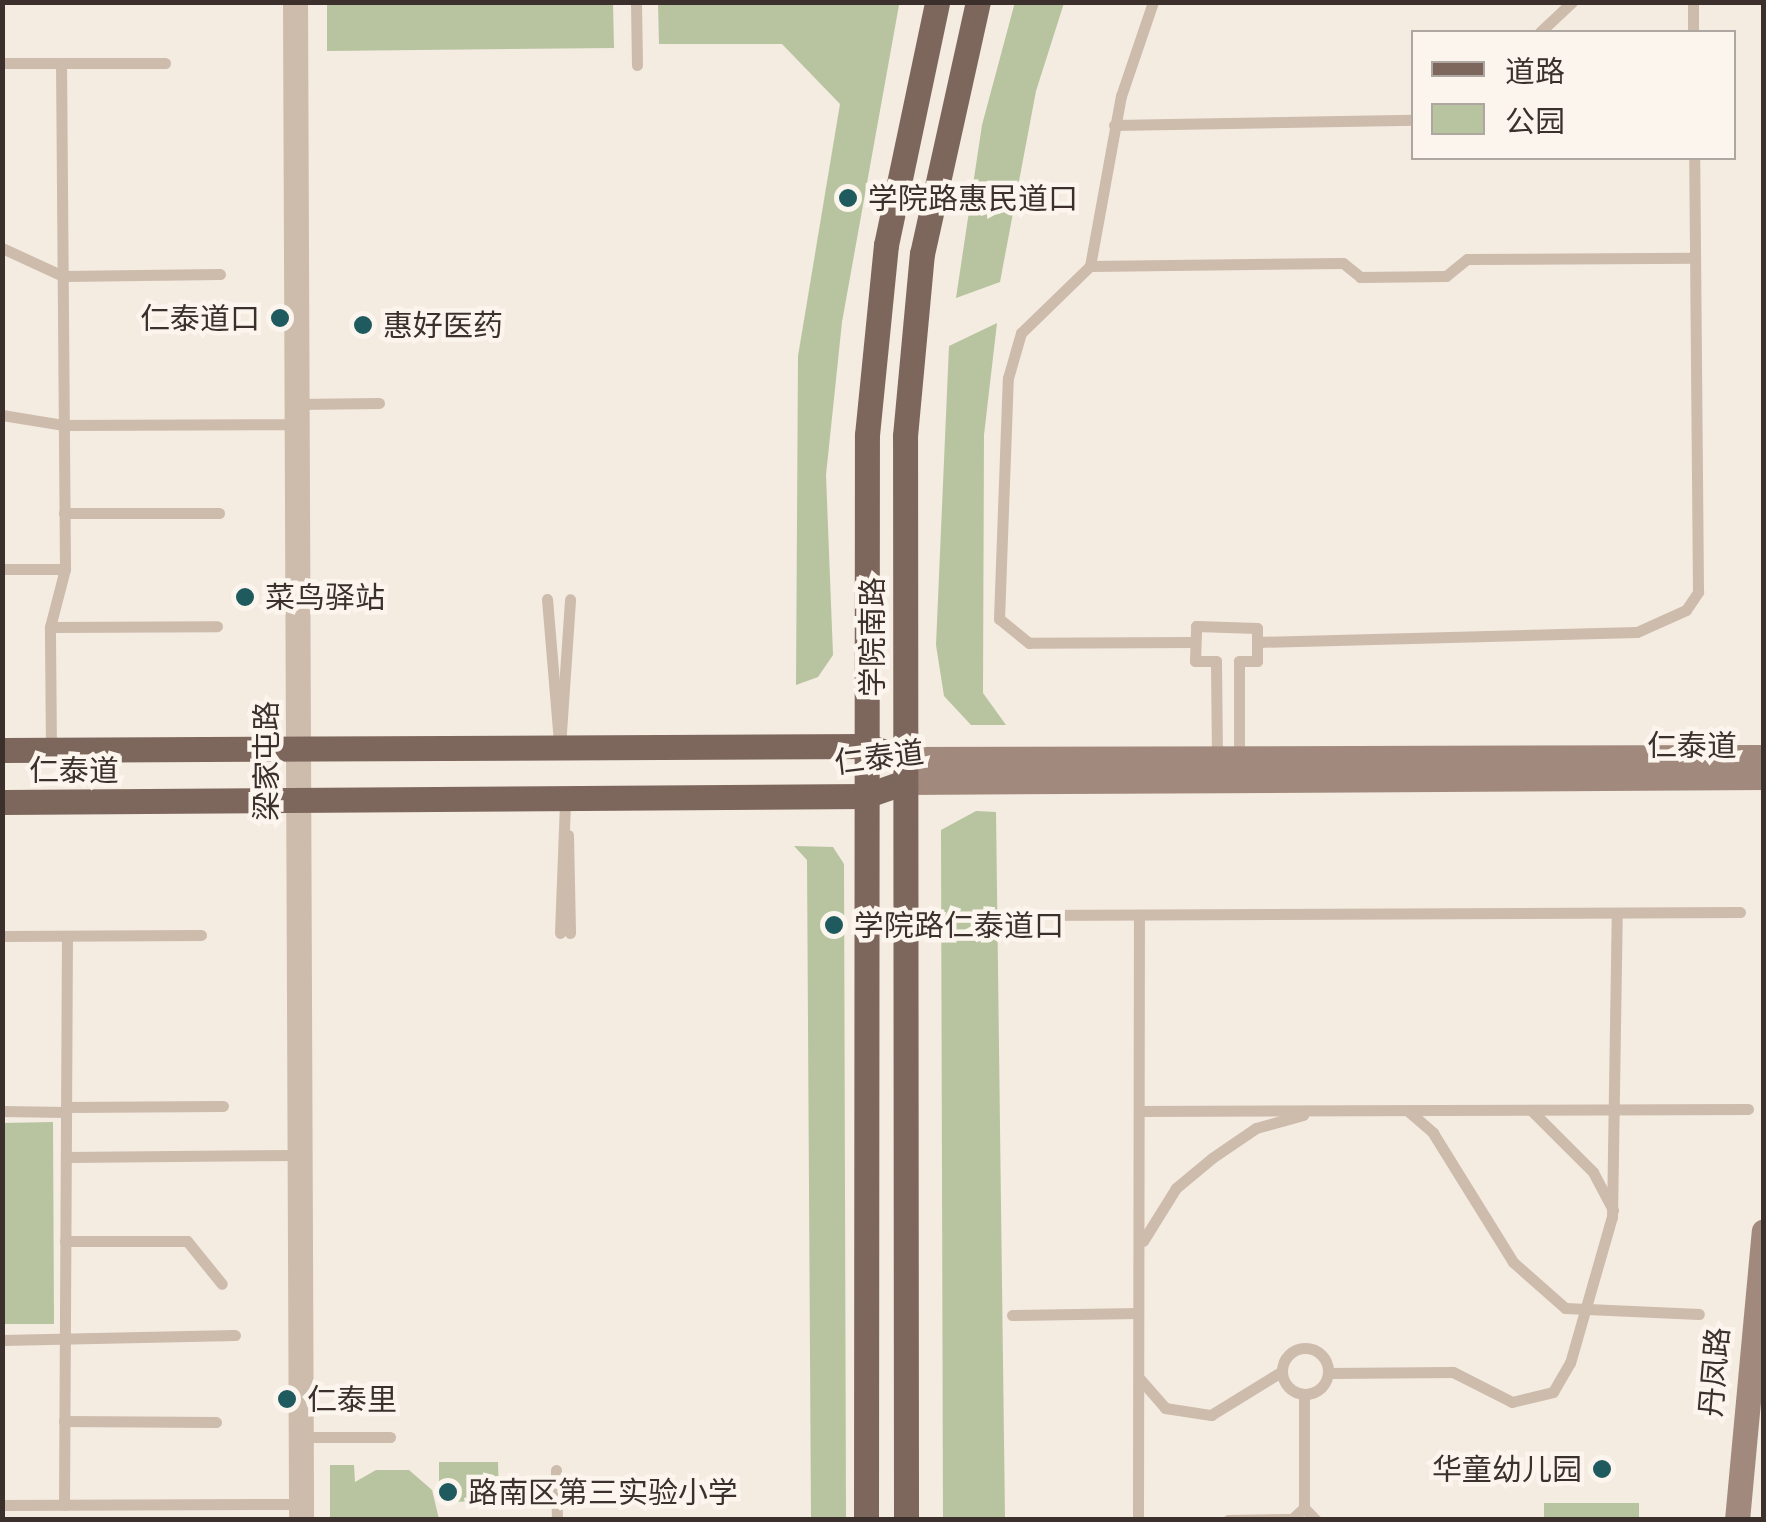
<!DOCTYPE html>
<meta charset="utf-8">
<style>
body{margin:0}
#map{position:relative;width:1766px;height:1522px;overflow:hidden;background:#f4ebe1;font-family:Quicksand,"Noto Sans SC",sans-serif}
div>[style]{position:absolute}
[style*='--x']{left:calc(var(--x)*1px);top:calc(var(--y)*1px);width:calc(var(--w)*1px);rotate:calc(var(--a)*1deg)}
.green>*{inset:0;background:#b8c4a0}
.service>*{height:11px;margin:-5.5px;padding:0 5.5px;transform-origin:5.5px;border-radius:5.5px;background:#cdbbac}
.service>.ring{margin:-5.5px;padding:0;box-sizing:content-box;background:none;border:11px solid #cdbbac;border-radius:50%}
.tertiary>*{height:25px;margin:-12.5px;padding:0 12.5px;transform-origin:12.5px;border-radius:12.5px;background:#cdbbac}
.secondary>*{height:25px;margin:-12.5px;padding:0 12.5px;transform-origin:12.5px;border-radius:12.5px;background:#a18a7d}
.primary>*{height:25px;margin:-12.5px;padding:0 12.5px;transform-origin:12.5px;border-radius:12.5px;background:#7d675c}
.dots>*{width:28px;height:28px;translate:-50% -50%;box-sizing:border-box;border:5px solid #fbf5ee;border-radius:50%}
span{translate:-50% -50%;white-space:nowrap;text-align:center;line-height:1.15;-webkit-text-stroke:9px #fbf5ee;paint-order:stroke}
.poi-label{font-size:30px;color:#3b302b}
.left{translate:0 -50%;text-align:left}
.right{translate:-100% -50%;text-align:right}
.street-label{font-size:30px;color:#3b302b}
.frame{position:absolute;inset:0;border:5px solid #3b302b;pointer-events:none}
.legend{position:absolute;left:1411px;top:30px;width:325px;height:130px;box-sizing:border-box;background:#fbf5ee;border:2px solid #aea6a0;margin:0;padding:12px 18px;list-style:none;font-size:30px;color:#3b302b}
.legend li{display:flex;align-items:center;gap:20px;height:50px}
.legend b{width:50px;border:2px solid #aea6a0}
</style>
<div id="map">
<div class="green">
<i style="clip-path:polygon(1015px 2px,1064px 3px,1036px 91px,1000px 282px,956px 298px,982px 125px)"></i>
<i style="clip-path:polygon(327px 3px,613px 3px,614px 48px,327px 51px)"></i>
<i style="clip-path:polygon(658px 3px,899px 5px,842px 322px,826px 475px,833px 655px,818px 677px,796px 685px,798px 356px,840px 104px,782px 44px,659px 44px)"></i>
<i style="clip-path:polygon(997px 323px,984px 435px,983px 693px,1006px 725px,971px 725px,944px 696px,936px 645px,949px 346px)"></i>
<i style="clip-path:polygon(976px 811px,996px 812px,1005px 1519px,943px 1520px,941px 830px)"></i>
<i style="clip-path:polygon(794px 846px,833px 847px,844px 864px,846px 1519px,811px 1519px,807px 860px)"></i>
<i style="clip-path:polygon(53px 1122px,54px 1324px,3px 1324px,3px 1123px)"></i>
<i style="clip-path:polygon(439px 1462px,498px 1462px,499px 1501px,439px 1502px)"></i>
<i style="clip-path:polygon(330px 1465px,354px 1465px,355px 1482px,376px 1470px,409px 1470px,432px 1490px,439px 1519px,330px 1519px)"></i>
<i style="clip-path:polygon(1544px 1503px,1639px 1503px,1639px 1519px,1544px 1519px)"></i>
</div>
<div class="service">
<i style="--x:636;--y:2;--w:63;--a:89.1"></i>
<i style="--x:1693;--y:2;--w:30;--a:90"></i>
<i style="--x:1540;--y:32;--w:44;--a:-43.2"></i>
<i style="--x:2;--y:63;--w:163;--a:0"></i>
<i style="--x:1114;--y:125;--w:300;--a:-1"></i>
<i style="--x:2;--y:248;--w:67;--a:24.7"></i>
<i style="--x:63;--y:276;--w:157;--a:-0.7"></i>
<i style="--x:1090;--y:266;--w:173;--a:-79.7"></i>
<i style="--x:1121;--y:96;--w:99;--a:-71.2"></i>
<i style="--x:297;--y:404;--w:82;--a:-0.7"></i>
<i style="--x:2;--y:415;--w:63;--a:9.2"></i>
<i style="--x:64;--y:425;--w:233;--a:-0.2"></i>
<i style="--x:64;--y:513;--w:155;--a:0"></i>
<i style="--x:2;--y:569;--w:63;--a:0"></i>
<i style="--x:65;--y:569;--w:506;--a:-90.45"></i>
<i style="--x:547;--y:599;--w:144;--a:85.2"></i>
<i style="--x:50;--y:627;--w:167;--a:-0.3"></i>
<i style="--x:1195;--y:642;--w:166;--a:179.7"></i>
<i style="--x:1029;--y:643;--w:38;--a:-141"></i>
<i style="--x:999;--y:619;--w:241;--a:-87.9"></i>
<i style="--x:1008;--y:378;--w:47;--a:-73.9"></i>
<i style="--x:1021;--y:333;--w:96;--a:-44.2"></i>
<i style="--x:1090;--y:266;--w:253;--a:-0.7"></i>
<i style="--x:1343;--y:263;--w:22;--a:39"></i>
<i style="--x:1360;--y:277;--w:86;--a:-0.7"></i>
<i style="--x:1446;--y:276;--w:27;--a:-39"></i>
<i style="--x:1467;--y:259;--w:228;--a:-0.3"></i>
<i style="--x:1257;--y:642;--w:380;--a:-1.5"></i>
<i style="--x:1637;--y:632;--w:54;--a:-24.2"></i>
<i style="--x:1686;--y:610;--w:22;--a:-56"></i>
<i style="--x:1698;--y:592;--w:434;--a:-90.5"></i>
<i style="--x:560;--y:747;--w:148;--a:-86.1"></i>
<i style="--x:51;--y:750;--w:123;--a:-90.5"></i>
<i style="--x:50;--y:627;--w:60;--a:-75.5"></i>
<i style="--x:1217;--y:758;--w:97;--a:-90.6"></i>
<i style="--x:1216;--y:661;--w:21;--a:180"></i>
<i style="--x:1195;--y:661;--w:35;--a:-88"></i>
<i style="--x:1196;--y:626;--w:61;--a:1.9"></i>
<i style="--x:1257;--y:628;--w:33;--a:90"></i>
<i style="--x:1257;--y:661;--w:18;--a:180"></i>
<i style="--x:1239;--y:661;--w:97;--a:90"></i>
<i style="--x:568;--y:835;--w:98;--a:88.8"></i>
<i style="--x:1032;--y:915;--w:708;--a:-0.24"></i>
<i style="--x:560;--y:933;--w:132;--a:-87.8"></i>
<i style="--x:2;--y:936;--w:199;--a:-0.3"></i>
<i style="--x:66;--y:1107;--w:157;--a:-0.4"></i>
<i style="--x:1407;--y:1110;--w:35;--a:41"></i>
<i style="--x:1433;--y:1133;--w:152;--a:58.2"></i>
<i style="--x:1513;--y:1262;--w:69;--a:41.5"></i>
<i style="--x:1565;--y:1308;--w:134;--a:2.6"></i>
<i style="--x:1531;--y:1110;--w:88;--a:45"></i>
<i style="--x:1593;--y:1172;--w:43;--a:62.2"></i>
<i style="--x:2;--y:1111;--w:64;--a:0.9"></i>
<i style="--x:1139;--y:1111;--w:609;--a:-0.19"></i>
<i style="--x:66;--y:1157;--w:234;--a:-0.5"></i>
<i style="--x:65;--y:1241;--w:122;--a:0"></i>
<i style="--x:187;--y:1241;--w:55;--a:50.9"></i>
<i style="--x:1143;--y:1241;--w:62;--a:-58.1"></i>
<i style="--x:1176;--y:1188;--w:47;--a:-39.8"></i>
<i style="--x:1212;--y:1158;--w:53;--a:-34.3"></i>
<i style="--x:1256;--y:1128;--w:49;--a:-15.5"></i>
<i style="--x:1012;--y:1315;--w:126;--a:-0.9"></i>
<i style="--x:2;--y:1340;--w:233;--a:-1.2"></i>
<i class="ring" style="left:1282px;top:1348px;width:35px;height:35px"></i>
<i style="--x:1329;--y:1373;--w:124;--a:-0.5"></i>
<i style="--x:1453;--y:1372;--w:66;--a:27"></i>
<i style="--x:1512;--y:1402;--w:42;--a:-13.7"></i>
<i style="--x:1553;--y:1392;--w:34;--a:-60"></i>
<i style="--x:1570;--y:1363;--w:152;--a:-74"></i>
<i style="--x:1612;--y:1217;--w:303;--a:-89.1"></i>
<i style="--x:1140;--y:1379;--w:38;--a:49"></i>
<i style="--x:1165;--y:1408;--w:47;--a:8.7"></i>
<i style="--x:1211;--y:1415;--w:82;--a:-31.6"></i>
<i style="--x:64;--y:1421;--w:152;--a:0.4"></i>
<i style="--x:301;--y:1437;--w:89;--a:0"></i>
<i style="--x:556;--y:1470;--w:50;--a:88.9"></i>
<i style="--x:2;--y:1505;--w:299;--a:-0.2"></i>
<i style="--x:64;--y:1505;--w:569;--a:-89.7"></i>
<i style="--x:1304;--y:1508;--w:114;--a:-90"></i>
<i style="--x:1138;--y:1520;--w:605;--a:-89.91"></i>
<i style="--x:1228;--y:1520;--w:63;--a:-0.9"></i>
<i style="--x:1291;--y:1520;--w:18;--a:-43"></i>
<i style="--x:1304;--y:1508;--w:17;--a:45"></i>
</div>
<div class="tertiary">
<i style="--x:295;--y:2;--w:1518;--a:89.77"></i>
</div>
<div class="secondary">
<i style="--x:905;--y:759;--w:859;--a:-0.13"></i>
<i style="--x:905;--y:782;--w:859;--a:-0.33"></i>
<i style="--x:1737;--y:1520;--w:290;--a:-84.7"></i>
</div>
<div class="primary">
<i style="--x:2;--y:750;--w:866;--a:-0.26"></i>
<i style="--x:868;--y:746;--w:39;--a:19"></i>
<i style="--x:2;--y:802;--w:863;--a:-0.4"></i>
<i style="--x:865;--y:796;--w:42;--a:-19.3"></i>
<i style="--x:866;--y:1520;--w:1085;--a:-89.95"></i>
<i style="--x:867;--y:435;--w:191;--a:-84.3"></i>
<i style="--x:886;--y:245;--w:248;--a:-78.1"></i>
<i style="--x:906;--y:1520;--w:1084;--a:-90.05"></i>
<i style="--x:905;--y:436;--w:183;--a:-84.7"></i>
<i style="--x:922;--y:254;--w:258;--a:-77.5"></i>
</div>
<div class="dots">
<i style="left:848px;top:198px;background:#1f5a5e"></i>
<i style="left:280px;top:318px;background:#1f5a5e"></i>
<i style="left:363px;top:325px;background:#1f5a5e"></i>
<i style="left:245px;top:597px;background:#1f5a5e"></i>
<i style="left:834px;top:925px;background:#1f5a5e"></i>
<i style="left:287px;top:1399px;background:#1f5a5e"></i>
<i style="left:1602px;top:1469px;background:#1f5a5e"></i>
<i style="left:448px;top:1492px;background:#1f5a5e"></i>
</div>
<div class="poi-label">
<span class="left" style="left:868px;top:198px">学院路惠民道口</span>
<span class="right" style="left:260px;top:318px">仁泰道口</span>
<span class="left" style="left:383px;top:325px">惠好医药</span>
<span class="left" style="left:265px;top:597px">菜鸟驿站</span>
<span class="left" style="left:854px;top:925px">学院路仁泰道口</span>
<span class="left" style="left:307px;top:1399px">仁泰里</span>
<span class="right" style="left:1582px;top:1469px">华童幼儿园</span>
<span class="left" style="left:468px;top:1492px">路南区第三实验小学</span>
</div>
<div class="street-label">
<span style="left:872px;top:637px;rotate:-90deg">学院南路</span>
<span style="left:1692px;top:745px">仁泰道</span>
<span style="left:879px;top:757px;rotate:-7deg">仁泰道</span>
<span style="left:266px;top:761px;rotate:-90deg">梁家屯路</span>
<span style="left:74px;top:770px">仁泰道</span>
<span style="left:1714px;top:1372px;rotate:-85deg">丹凤路</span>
</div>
<div class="frame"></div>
<ul class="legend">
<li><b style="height:12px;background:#7d675c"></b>道路</li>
<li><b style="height:28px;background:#b8c4a0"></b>公园</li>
</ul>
</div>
